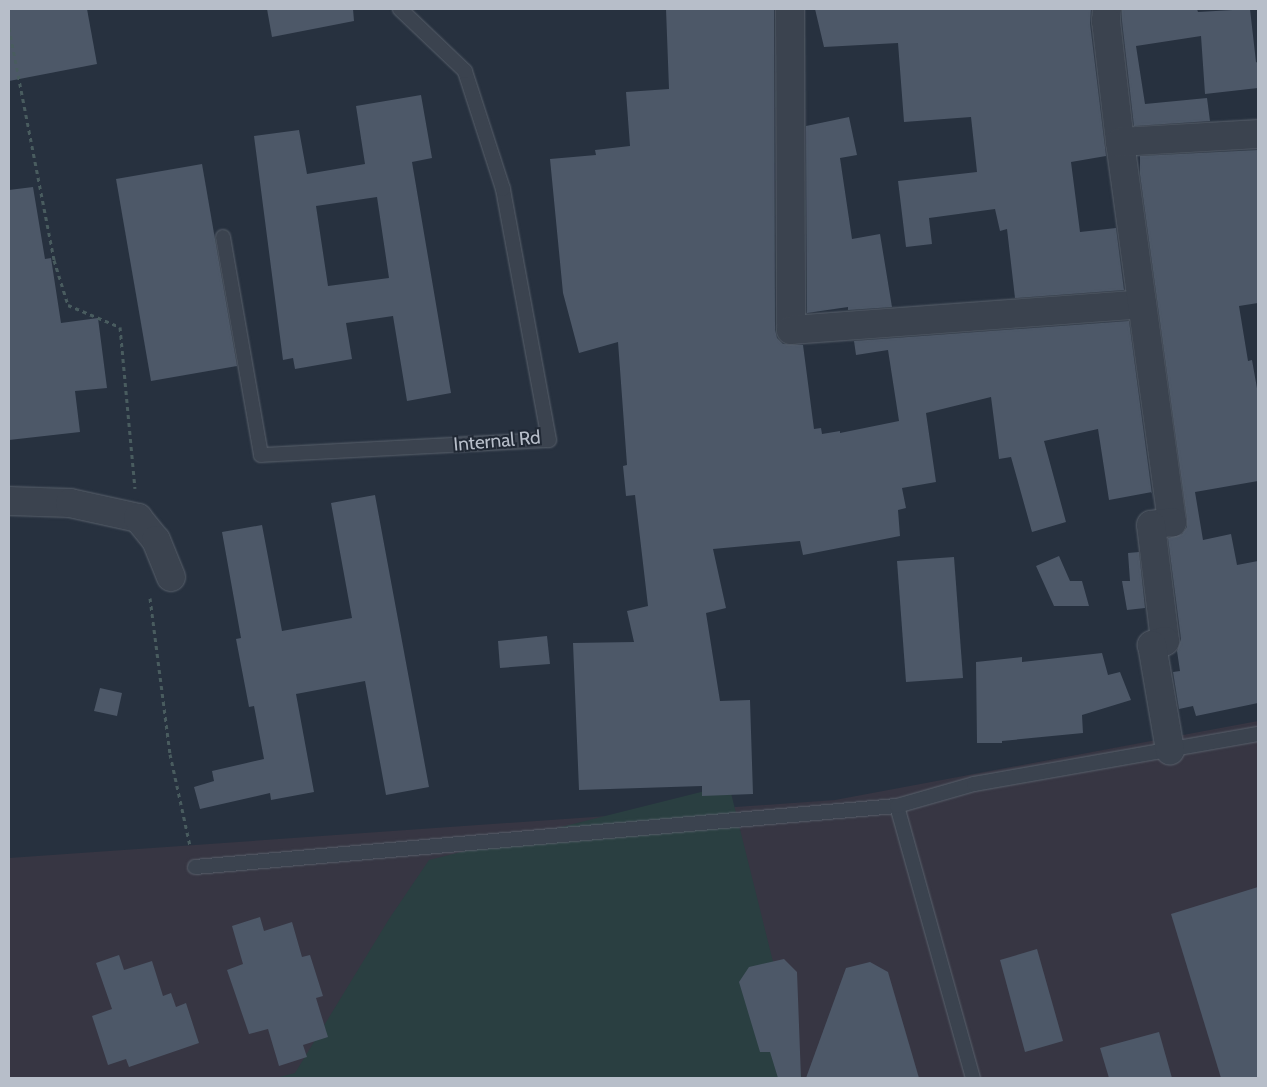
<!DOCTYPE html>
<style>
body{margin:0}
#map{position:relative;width:1267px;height:1087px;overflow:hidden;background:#27313f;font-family:Cabin,sans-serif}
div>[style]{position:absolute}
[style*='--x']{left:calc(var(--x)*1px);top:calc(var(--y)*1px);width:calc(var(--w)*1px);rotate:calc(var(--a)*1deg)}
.medical>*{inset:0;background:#373643}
.green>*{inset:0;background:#2a3f41}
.building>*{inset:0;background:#4d5868}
.path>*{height:3px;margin-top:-1.5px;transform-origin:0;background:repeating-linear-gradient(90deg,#495c5f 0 4px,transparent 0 8px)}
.roads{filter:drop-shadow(0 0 1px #59616c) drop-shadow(0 0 1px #59616c)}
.lane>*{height:14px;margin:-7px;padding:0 7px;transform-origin:7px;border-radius:7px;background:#3b434f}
.street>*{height:28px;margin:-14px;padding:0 14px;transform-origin:14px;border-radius:14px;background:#3b434f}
span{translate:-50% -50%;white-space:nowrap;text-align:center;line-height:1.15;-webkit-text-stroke:4px #202834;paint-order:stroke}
.street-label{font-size:19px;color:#b7bec9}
.frame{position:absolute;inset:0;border:10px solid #b7bec9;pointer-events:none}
</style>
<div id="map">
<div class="medical">
<i style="clip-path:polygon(1258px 721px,1258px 1078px,9px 1078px,9px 858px,835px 800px)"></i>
</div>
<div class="green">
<i style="clip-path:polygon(729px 785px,802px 1078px,276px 1078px,295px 1073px,389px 919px,429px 860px)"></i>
</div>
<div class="building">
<i style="clip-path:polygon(9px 9px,87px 9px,97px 64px,9px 81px)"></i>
<i style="clip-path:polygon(267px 9px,353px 9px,354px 21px,272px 37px)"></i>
<i style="clip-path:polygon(666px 9px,774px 9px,775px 330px,777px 338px,783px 344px,803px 345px,814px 429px,821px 428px,822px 434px,840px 431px,840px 433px,899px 421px,888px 350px,856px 355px,854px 341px,1129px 321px,1153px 502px,1152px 492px,1109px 500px,1098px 429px,1044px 441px,1066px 522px,1032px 532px,1011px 457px,999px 459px,991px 397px,926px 413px,936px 482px,902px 488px,906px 508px,898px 510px,900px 536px,803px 555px,800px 541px,713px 549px,726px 608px,706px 613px,720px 701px,750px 700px,753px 794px,702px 796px,702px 786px,579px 790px,573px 643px,634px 642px,627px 611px,648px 606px,635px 495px,626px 496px,623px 466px,627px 465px,618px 342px,579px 353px,563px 293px,550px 159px,596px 155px,595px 150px,630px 146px,626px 92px,669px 89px)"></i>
<i style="clip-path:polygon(815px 9px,1091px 9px,1090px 23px,1106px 156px,1071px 162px,1080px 232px,1116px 228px,1124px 290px,1015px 298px,1007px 229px,1000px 231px,995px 209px,929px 218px,932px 244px,906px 247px,898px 181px,977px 172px,971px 117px,904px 122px,898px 43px,824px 47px)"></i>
<i style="clip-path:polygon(1122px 9px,1197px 9px,1198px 12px,1250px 9px,1256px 62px,1258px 63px,1258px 88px,1205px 94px,1201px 36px,1136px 46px,1145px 104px,1207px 98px,1210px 121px,1134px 126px,1122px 21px)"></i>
<i style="clip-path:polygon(evenodd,421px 95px,432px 158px,412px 162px,451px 393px,407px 401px,393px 316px,346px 323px,352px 359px,295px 369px,293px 358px,283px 360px,254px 136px,299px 130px,307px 174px,365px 164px,356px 106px,421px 95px,377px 197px,389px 278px,328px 286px,316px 206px,377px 197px)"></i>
<i style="clip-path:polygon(849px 117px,857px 155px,840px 158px,852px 239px,880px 234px,892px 307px,848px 310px,848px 307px,807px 313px,806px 126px)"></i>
<i style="clip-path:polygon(1258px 150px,1258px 303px,1239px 306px,1248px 361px,1252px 360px,1258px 394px,1258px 481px,1195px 492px,1203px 540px,1231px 534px,1237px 565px,1258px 561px,1258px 703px,1196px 716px,1193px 706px,1179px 709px,1173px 672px,1180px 671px,1177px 651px,1181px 639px,1168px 538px,1182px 534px,1187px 527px,1187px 520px,1140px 174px,1140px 156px)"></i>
<i style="clip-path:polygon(202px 164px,237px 366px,151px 381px,116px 179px)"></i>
<i style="clip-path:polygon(33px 187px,45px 259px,51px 258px,61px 323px,98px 318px,107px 388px,75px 391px,80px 432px,9px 440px,9px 190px)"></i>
<i style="clip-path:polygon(375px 495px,429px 787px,386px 795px,365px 681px,296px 694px,314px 792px,271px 800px,270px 793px,200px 809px,194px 787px,214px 781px,212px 771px,264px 759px,254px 706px,249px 707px,236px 639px,241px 638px,222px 532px,262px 525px,282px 631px,352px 618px,331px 503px)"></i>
<i style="clip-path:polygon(1139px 552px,1145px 608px,1127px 610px,1122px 581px,1130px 581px,1128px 553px)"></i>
<i style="clip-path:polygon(1059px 556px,1070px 581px,1082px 581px,1089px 606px,1054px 606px,1036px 566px)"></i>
<i style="clip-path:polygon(954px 557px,963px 678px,906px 682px,897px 561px)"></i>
<i style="clip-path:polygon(547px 636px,550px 664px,500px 668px,498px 641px)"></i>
<i style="clip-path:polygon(1102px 653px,1108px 675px,1120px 672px,1131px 700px,1082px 715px,1083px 733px,1002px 741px,1002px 743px,977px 743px,976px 662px,1022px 657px,1022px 662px)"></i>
<i style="clip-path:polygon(100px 688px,122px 693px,117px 716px,94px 711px)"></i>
<i style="clip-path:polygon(1258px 887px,1258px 1078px,1221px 1078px,1171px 914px)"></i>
<i style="clip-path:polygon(260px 917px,264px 931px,292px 922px,302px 957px,310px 955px,323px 996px,316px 998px,328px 1037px,303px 1045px,307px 1057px,279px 1066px,268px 1029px,249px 1034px,227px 970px,243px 964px,232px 926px)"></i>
<i style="clip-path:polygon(1037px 949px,1063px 1041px,1025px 1052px,1000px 960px)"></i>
<i style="clip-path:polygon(119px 955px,124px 970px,152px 961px,163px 996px,171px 993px,176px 1007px,186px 1003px,199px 1043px,129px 1067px,126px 1059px,108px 1065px,92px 1016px,112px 1009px,96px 963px)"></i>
<i style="clip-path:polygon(784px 959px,797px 972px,801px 1078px,778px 1078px,770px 1052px,760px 1052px,739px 982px,749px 967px)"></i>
<i style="clip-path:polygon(870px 962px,888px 972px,919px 1078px,806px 1078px,846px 968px)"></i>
<i style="clip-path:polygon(1159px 1032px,1172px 1078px,1109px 1078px,1100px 1048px)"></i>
</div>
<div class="path">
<i style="--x:9;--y:28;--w:236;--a:79"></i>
<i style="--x:54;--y:260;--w:47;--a:72.7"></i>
<i style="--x:68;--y:305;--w:56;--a:22.9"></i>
<i style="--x:120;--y:327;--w:162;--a:84.7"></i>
<i style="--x:150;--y:598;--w:157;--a:82.7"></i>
<i style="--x:170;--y:754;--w:94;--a:77.7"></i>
</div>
<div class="roads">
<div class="lane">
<i style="--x:223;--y:237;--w:221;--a:80.1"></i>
<i style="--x:261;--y:455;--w:288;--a:-3"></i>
<i style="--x:549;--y:440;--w:255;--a:-100.4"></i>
<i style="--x:503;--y:189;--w:124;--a:-107.9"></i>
<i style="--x:465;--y:71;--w:90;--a:-136.4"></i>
<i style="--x:897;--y:806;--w:282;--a:74.4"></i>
<i style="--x:195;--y:867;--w:705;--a:-4.97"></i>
<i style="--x:897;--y:806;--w:80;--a:-15.9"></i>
<i style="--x:974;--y:784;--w:288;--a:-10"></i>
</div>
<div class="street">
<i style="--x:790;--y:9;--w:321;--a:89.8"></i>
<i style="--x:791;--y:330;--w:352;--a:-4.2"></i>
<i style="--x:1107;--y:9;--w:12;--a:95"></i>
<i style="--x:1106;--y:21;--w:122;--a:83.4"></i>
<i style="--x:1120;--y:142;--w:384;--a:82.2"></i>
<i style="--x:1172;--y:522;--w:21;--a:172"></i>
<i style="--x:1151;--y:525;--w:117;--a:83.1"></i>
<i style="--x:1165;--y:641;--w:14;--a:163"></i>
<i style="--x:1152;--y:645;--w:107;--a:80.3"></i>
<i style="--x:1120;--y:142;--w:138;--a:-3.3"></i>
<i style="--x:9;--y:501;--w:61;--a:1.9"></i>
<i style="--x:70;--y:503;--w:70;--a:12.4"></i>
<i style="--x:138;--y:518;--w:28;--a:51"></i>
<i style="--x:156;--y:540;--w:40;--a:68"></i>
</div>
</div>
<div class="street-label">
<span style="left:497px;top:441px;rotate:-5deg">Internal Rd</span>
</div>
<div class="frame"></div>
</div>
